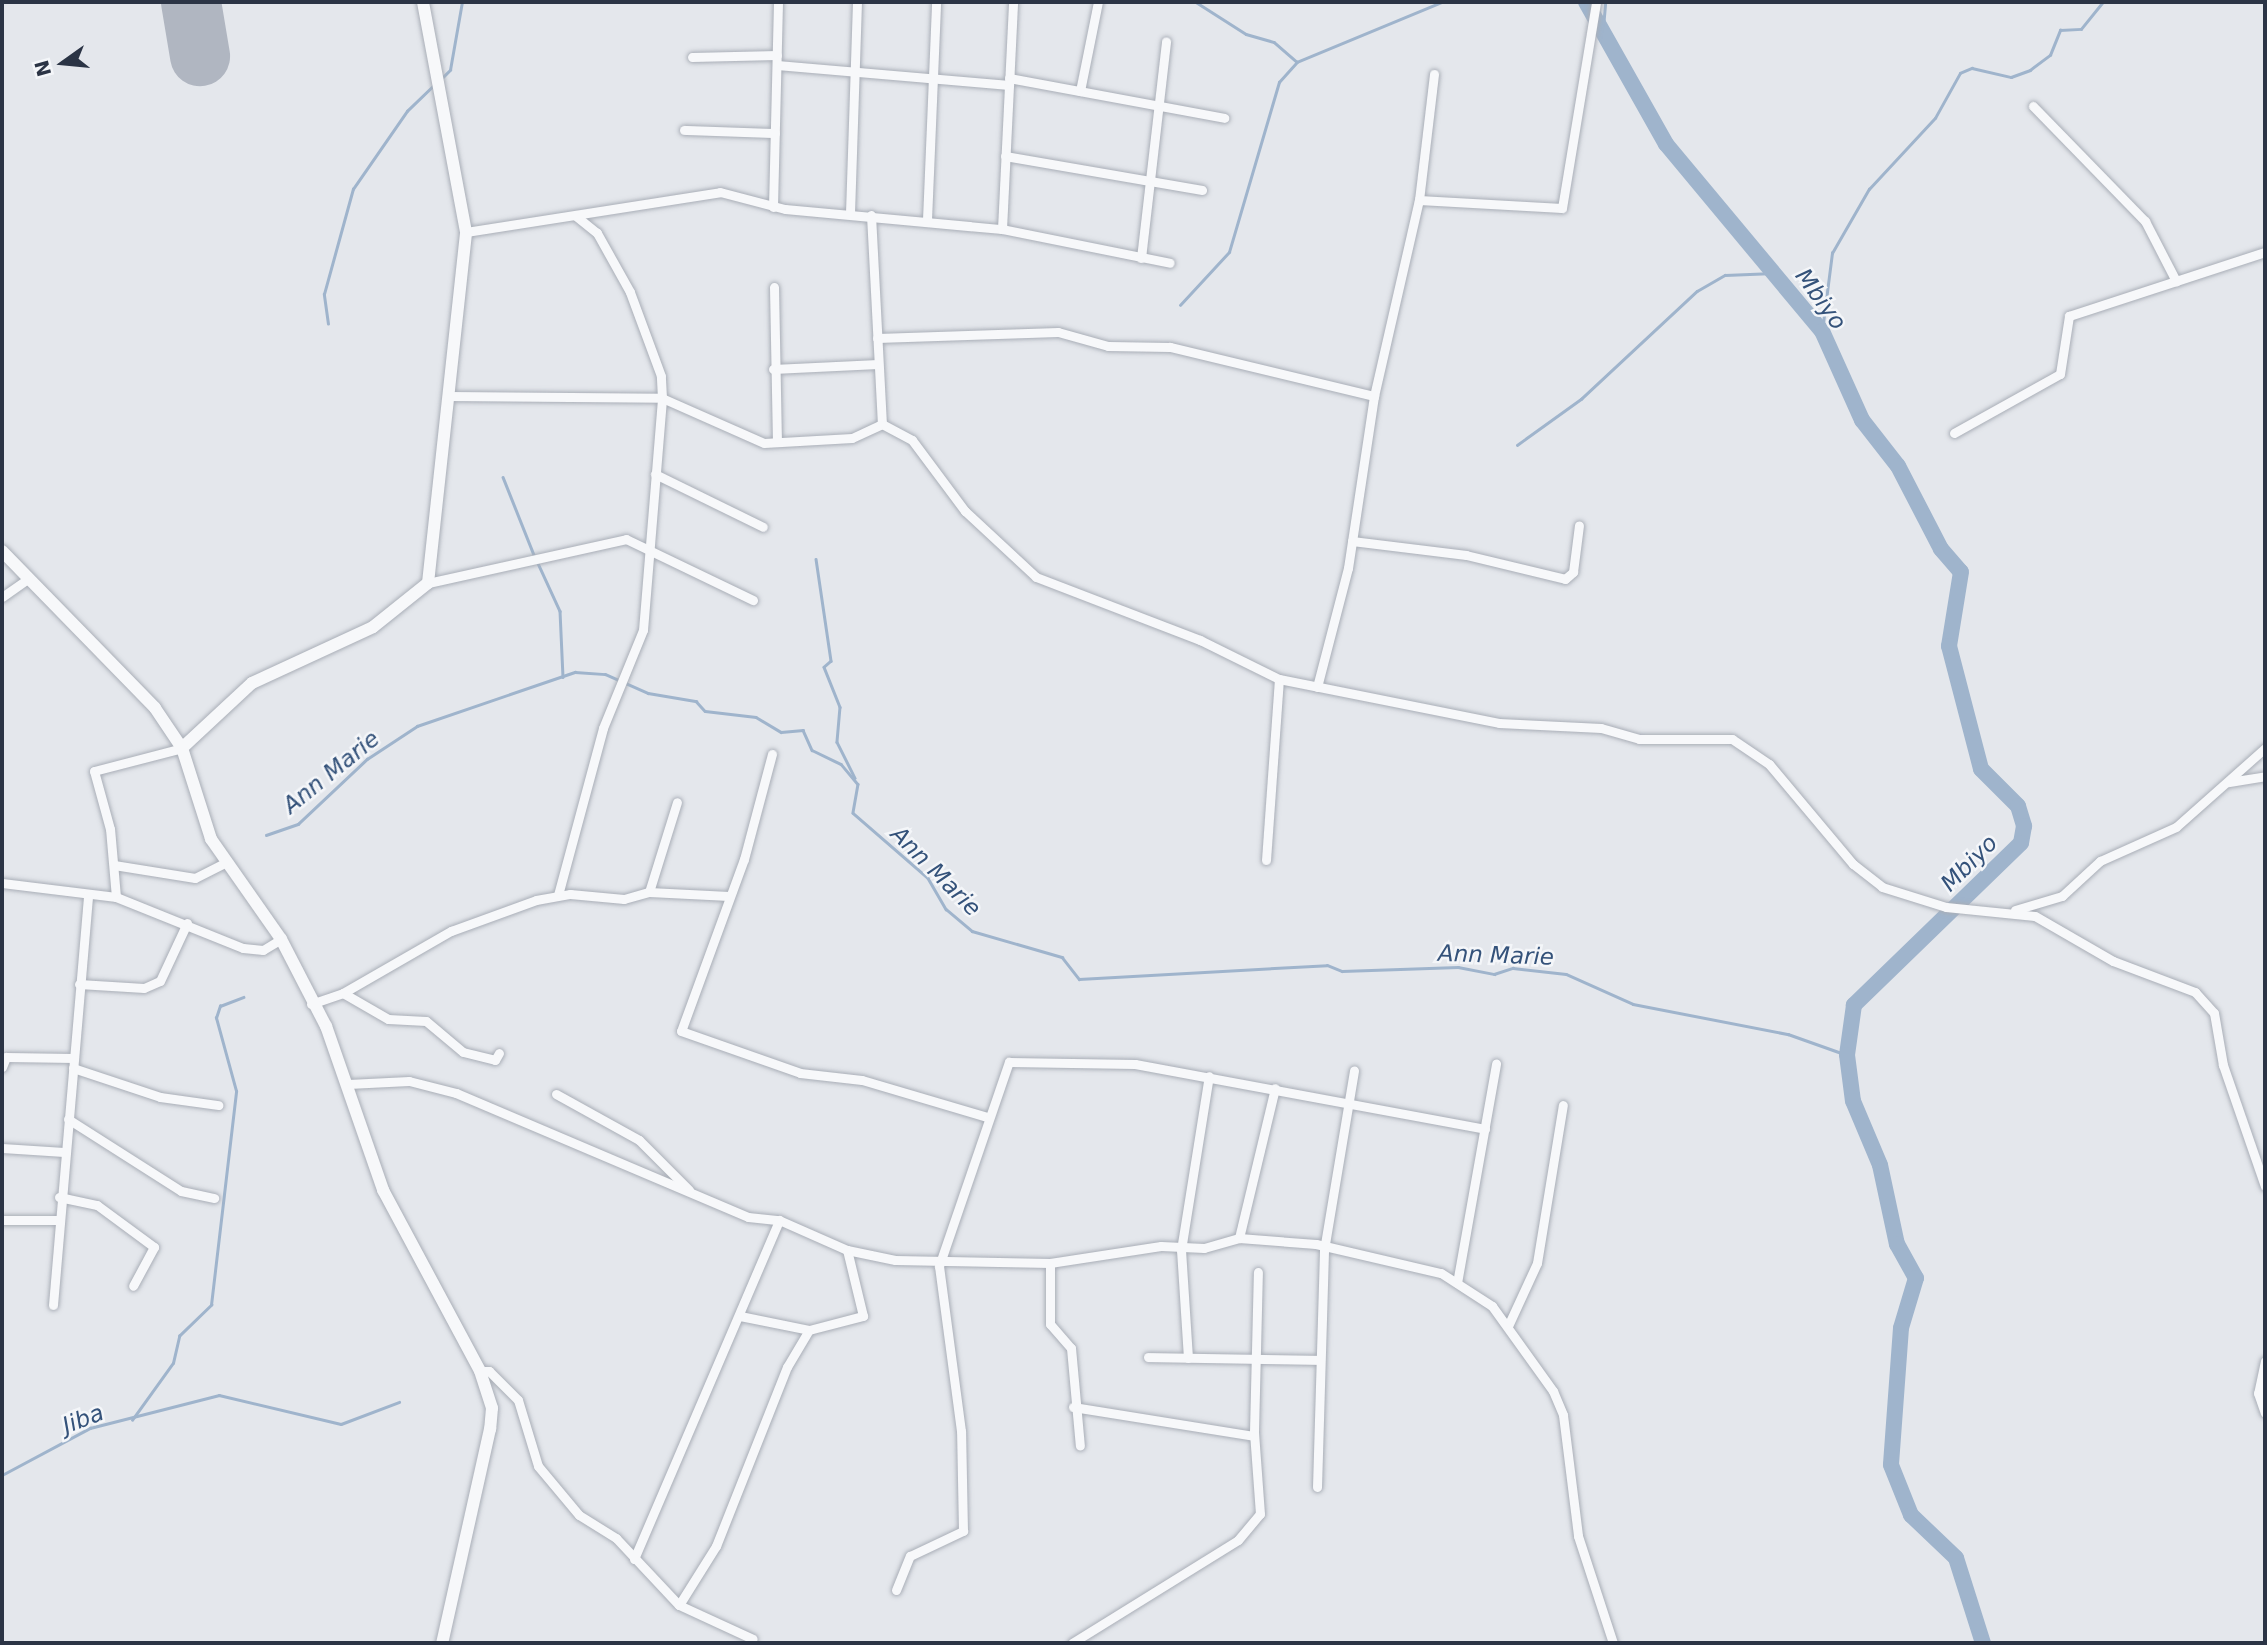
<!DOCTYPE html>
<style>
body{margin:0}
#map{position:relative;width:2267px;height:1645px;overflow:hidden;background:#e4e7ec;font-family:"DejaVu Sans",sans-serif}
div>[style]{position:absolute}
[style*='--x']{left:calc(var(--x)*1px);top:calc(var(--y)*1px);width:calc(var(--w)*1px);rotate:calc(var(--a)*1deg)}
.stream>*{height:2.5px;margin:-1.25px;padding:0 1.25px;transform-origin:1.25px;border-radius:1.25px;background:#9fb4cc}
.river>*{height:16px;margin:-8px;padding:0 8px;transform-origin:8px;border-radius:8px;background:#9fb4cc}
.runway>*{height:60px;margin:-30px;padding:0 30px;transform-origin:30px;border-radius:30px;background:#b0b6c1}
.roads{filter:drop-shadow(0 0 2px #a9aeb7) drop-shadow(0 0 2px #a9aeb7)}
.minor>*{height:9px;margin:-4.5px;padding:0 4.5px;transform-origin:4.5px;border-radius:4.5px;background:#f7f8fa}
.tertiary>*{height:12px;margin:-6px;padding:0 6px;transform-origin:6px;border-radius:6px;background:#f7f8fa}
span{translate:-50% -50%;white-space:nowrap;text-align:center;line-height:1.15;-webkit-text-stroke:5px #f4f6f9;paint-order:stroke}
.water-label{font-size:23px;color:#34527a;font-style:italic}
.frame{position:absolute;inset:0;border:4px solid #2b3445;pointer-events:none}
.north{position:absolute;left:28px;top:28px;width:70px;height:70px;-webkit-text-stroke:5px #f4f6f9;paint-order:stroke;rotate:255deg;font-size:19px;font-weight:700;line-height:28px;text-align:center;color:#2b3445}
.north::after{content:'';display:block;margin:auto;width:24px;height:32px;background:#2b3445;clip-path:polygon(50% 0,100% 100%,50% 72%,0 100%)}
</style>
<div id="map">
<div class="stream">
<i style="--x:1196;--y:2;--w:59;--a:32.6"></i>
<i style="--x:1246;--y:34;--w:29;--a:16"></i>
<i style="--x:1274;--y:42;--w:30;--a:41"></i>
<i style="--x:1602;--y:39;--w:37;--a:-85"></i>
<i style="--x:443;--y:77;--w:10;--a:-45"></i>
<i style="--x:450;--y:70;--w:69;--a:-80"></i>
<i style="--x:1180;--y:305;--w:72;--a:-47.2"></i>
<i style="--x:1229;--y:252;--w:177;--a:-73.6"></i>
<i style="--x:1279;--y:82;--w:27;--a:-48"></i>
<i style="--x:1297;--y:62;--w:157;--a:-22.5"></i>
<i style="--x:328;--y:324;--w:30;--a:-98"></i>
<i style="--x:324;--y:294;--w:109;--a:-74.6"></i>
<i style="--x:353;--y:189;--w:95;--a:-55.3"></i>
<i style="--x:407;--y:111;--w:39;--a:-44"></i>
<i style="--x:1822;--y:331;--w:79;--a:-82.7"></i>
<i style="--x:1832;--y:253;--w:74;--a:-60"></i>
<i style="--x:1869;--y:189;--w:97;--a:-47.1"></i>
<i style="--x:1935;--y:118;--w:51;--a:-60.9"></i>
<i style="--x:1960;--y:73;--w:13;--a:-23"></i>
<i style="--x:1972;--y:68;--w:40;--a:13"></i>
<i style="--x:2011;--y:77;--w:20;--a:-20"></i>
<i style="--x:2030;--y:70;--w:25;--a:-37"></i>
<i style="--x:2050;--y:55;--w:27;--a:-68"></i>
<i style="--x:2060;--y:30;--w:21;--a:-3"></i>
<i style="--x:2081;--y:29;--w:35;--a:-51"></i>
<i style="--x:1517;--y:445;--w:79;--a:-35.7"></i>
<i style="--x:1581;--y:399;--w:158;--a:-43"></i>
<i style="--x:1697;--y:291;--w:32;--a:-30"></i>
<i style="--x:1725;--y:275;--w:49;--a:-2.3"></i>
<i style="--x:503;--y:477;--w:84;--a:68.3"></i>
<i style="--x:816;--y:559;--w:103;--a:81.6"></i>
<i style="--x:831;--y:661;--w:9;--a:139"></i>
<i style="--x:824;--y:667;--w:43;--a:68.2"></i>
<i style="--x:840;--y:707;--w:35;--a:95"></i>
<i style="--x:837;--y:742;--w:40;--a:63.4"></i>
<i style="--x:537;--y:561;--w:55;--a:65.3"></i>
<i style="--x:560;--y:611;--w:66;--a:87.4"></i>
<i style="--x:858;--y:784;--w:29;--a:100"></i>
<i style="--x:853;--y:813;--w:99;--a:40.9"></i>
<i style="--x:928;--y:878;--w:36;--a:60"></i>
<i style="--x:946;--y:909;--w:34;--a:40"></i>
<i style="--x:972;--y:931;--w:94;--a:16.1"></i>
<i style="--x:1062;--y:957;--w:28;--a:52"></i>
<i style="--x:1079;--y:979;--w:248;--a:-3.2"></i>
<i style="--x:1327;--y:965;--w:16;--a:22"></i>
<i style="--x:1342;--y:971;--w:116;--a:-2"></i>
<i style="--x:1458;--y:967;--w:37;--a:11"></i>
<i style="--x:1494;--y:974;--w:20;--a:-18"></i>
<i style="--x:1513;--y:968;--w:53;--a:6.5"></i>
<i style="--x:1566;--y:974;--w:73;--a:24.1"></i>
<i style="--x:1633;--y:1004;--w:158;--a:11"></i>
<i style="--x:1788;--y:1034;--w:63;--a:19.6"></i>
<i style="--x:266;--y:835;--w:34;--a:-19"></i>
<i style="--x:298;--y:824;--w:95;--a:-43.3"></i>
<i style="--x:367;--y:759;--w:60;--a:-33.4"></i>
<i style="--x:417;--y:726;--w:167;--a:-18.9"></i>
<i style="--x:575;--y:672;--w:30;--a:4"></i>
<i style="--x:605;--y:674;--w:47;--a:23.8"></i>
<i style="--x:648;--y:693;--w:49;--a:9.5"></i>
<i style="--x:696;--y:701;--w:13;--a:48"></i>
<i style="--x:705;--y:711;--w:51;--a:6.7"></i>
<i style="--x:756;--y:717;--w:29;--a:31"></i>
<i style="--x:781;--y:732;--w:22;--a:-5"></i>
<i style="--x:803;--y:730;--w:22;--a:66"></i>
<i style="--x:812;--y:750;--w:32;--a:26"></i>
<i style="--x:841;--y:764;--w:26;--a:50"></i>
<i style="--x:132;--y:1420;--w:70;--a:-54.3"></i>
<i style="--x:173;--y:1363;--w:28;--a:-77"></i>
<i style="--x:179;--y:1336;--w:45;--a:-44.1"></i>
<i style="--x:211;--y:1305;--w:215;--a:-83.3"></i>
<i style="--x:236;--y:1091;--w:76;--a:-105.3"></i>
<i style="--x:216;--y:1018;--w:13;--a:-72"></i>
<i style="--x:220;--y:1006;--w:25;--a:-21"></i>
<i style="--x:2;--y:1475;--w:100;--a:-28.1"></i>
<i style="--x:90;--y:1428;--w:133;--a:-14.3"></i>
<i style="--x:219;--y:1395;--w:125;--a:13.4"></i>
<i style="--x:341;--y:1424;--w:62;--a:-20.8"></i>
</div>
<div class="river">
<i style="--x:1586;--y:2;--w:163;--a:60.6"></i>
<i style="--x:1666;--y:144;--w:244;--a:50.2"></i>
<i style="--x:1822;--y:331;--w:98;--a:65.8"></i>
<i style="--x:1862;--y:420;--w:58;--a:52"></i>
<i style="--x:1898;--y:466;--w:93;--a:62.6"></i>
<i style="--x:1941;--y:549;--w:30;--a:49"></i>
<i style="--x:1961;--y:572;--w:75;--a:99.2"></i>
<i style="--x:1949;--y:646;--w:127;--a:75.4"></i>
<i style="--x:1981;--y:769;--w:52;--a:45"></i>
<i style="--x:2018;--y:806;--w:21;--a:73"></i>
<i style="--x:2024;--y:826;--w:17;--a:100"></i>
<i style="--x:2021;--y:843;--w:233;--a:135.9"></i>
<i style="--x:1854;--y:1005;--w:50;--a:98"></i>
<i style="--x:1847;--y:1055;--w:46;--a:82.6"></i>
<i style="--x:1853;--y:1101;--w:69;--a:67.1"></i>
<i style="--x:1880;--y:1165;--w:81;--a:77.9"></i>
<i style="--x:1897;--y:1244;--w:39;--a:61"></i>
<i style="--x:1916;--y:1278;--w:52;--a:106.7"></i>
<i style="--x:1901;--y:1328;--w:137;--a:94.2"></i>
<i style="--x:1891;--y:1465;--w:54;--a:68.2"></i>
<i style="--x:1911;--y:1515;--w:62;--a:43.7"></i>
<i style="--x:1956;--y:1558;--w:89;--a:72.4"></i>
</div>
<div class="runway">
<i style="--x:191;--y:2;--w:55;--a:80.5"></i>
</div>
<div class="roads">
<div class="minor">
<i style="--x:692;--y:57;--w:85;--a:-1.3"></i>
<i style="--x:777;--y:65;--w:233;--a:4.9"></i>
<i style="--x:1009;--y:78;--w:219;--a:10.5"></i>
<i style="--x:1080;--y:91;--w:91;--a:-78.6"></i>
<i style="--x:2033;--y:106;--w:161;--a:45.8"></i>
<i style="--x:2145;--y:221;--w:68;--a:62.7"></i>
<i style="--x:684;--y:130;--w:91;--a:1.9"></i>
<i style="--x:1005;--y:156;--w:200;--a:9.8"></i>
<i style="--x:1419;--y:200;--w:127;--a:-83.2"></i>
<i style="--x:773;--y:207;--w:205;--a:-88.6"></i>
<i style="--x:850;--y:213;--w:211;--a:-88.1"></i>
<i style="--x:871;--y:215;--w:209;--a:87"></i>
<i style="--x:927;--y:220;--w:218;--a:-87.6"></i>
<i style="--x:1002;--y:229;--w:227;--a:-87.2"></i>
<i style="--x:466;--y:232;--w:257;--a:-8.9"></i>
<i style="--x:720;--y:192;--w:67;--a:14.7"></i>
<i style="--x:785;--y:209;--w:218;--a:5.3"></i>
<i style="--x:1002;--y:229;--w:171;--a:11.4"></i>
<i style="--x:1141;--y:258;--w:218;--a:-83.4"></i>
<i style="--x:774;--y:287;--w:155;--a:88.9"></i>
<i style="--x:877;--y:338;--w:181;--a:-1.9"></i>
<i style="--x:1058;--y:332;--w:52;--a:15.6"></i>
<i style="--x:1108;--y:346;--w:62;--a:0.9"></i>
<i style="--x:1170;--y:347;--w:210;--a:13.5"></i>
<i style="--x:773;--y:369;--w:105;--a:-2.7"></i>
<i style="--x:448;--y:396;--w:214;--a:0.5"></i>
<i style="--x:662;--y:398;--w:111;--a:23.8"></i>
<i style="--x:764;--y:443;--w:88;--a:-3.3"></i>
<i style="--x:852;--y:438;--w:33;--a:-25"></i>
<i style="--x:882;--y:424;--w:34;--a:28"></i>
<i style="--x:912;--y:440;--w:89;--a:53.3"></i>
<i style="--x:965;--y:511;--w:97;--a:42.9"></i>
<i style="--x:1036;--y:577;--w:176;--a:21"></i>
<i style="--x:1200;--y:640;--w:88;--a:26.3"></i>
<i style="--x:1279;--y:679;--w:224;--a:11.3"></i>
<i style="--x:1499;--y:723;--w:102;--a:2.8"></i>
<i style="--x:1601;--y:728;--w:40;--a:16"></i>
<i style="--x:1639;--y:739;--w:93;--a:0"></i>
<i style="--x:1732;--y:739;--w:45;--a:34"></i>
<i style="--x:1769;--y:764;--w:131;--a:50"></i>
<i style="--x:1853;--y:864;--w:37;--a:38"></i>
<i style="--x:1882;--y:887;--w:67;--a:17.4"></i>
<i style="--x:1946;--y:907;--w:89;--a:5.8"></i>
<i style="--x:2035;--y:916;--w:90;--a:30"></i>
<i style="--x:2113;--y:961;--w:88;--a:20.7"></i>
<i style="--x:2195;--y:992;--w:28;--a:48"></i>
<i style="--x:2214;--y:1013;--w:53;--a:80.2"></i>
<i style="--x:2223;--y:1065;--w:128;--a:70.9"></i>
<i style="--x:1954;--y:433;--w:121;--a:-29.1"></i>
<i style="--x:2060;--y:374;--w:59;--a:-81.2"></i>
<i style="--x:2069;--y:316;--w:206;--a:-18.1"></i>
<i style="--x:655;--y:474;--w:120;--a:26.1"></i>
<i style="--x:1352;--y:541;--w:115;--a:7"></i>
<i style="--x:1466;--y:555;--w:102;--a:13.6"></i>
<i style="--x:1565;--y:579;--w:11;--a:-41"></i>
<i style="--x:1573;--y:572;--w:47;--a:-82.7"></i>
<i style="--x:428;--y:583;--w:203;--a:-12.5"></i>
<i style="--x:626;--y:539;--w:141;--a:25.7"></i>
<i style="--x:2;--y:597;--w:32;--a:-35"></i>
<i style="--x:1317;--y:687;--w:123;--a:-75.4"></i>
<i style="--x:1348;--y:568;--w:174;--a:-81.4"></i>
<i style="--x:1374;--y:396;--w:201;--a:-77.1"></i>
<i style="--x:1419;--y:200;--w:143;--a:3.2"></i>
<i style="--x:1562;--y:208;--w:209;--a:-80.6"></i>
<i style="--x:772;--y:754;--w:109;--a:104.9"></i>
<i style="--x:744;--y:859;--w:183;--a:110.1"></i>
<i style="--x:681;--y:1031;--w:126;--a:19.4"></i>
<i style="--x:800;--y:1073;--w:62;--a:6.4"></i>
<i style="--x:862;--y:1080;--w:130;--a:16.5"></i>
<i style="--x:2229;--y:782;--w:36;--a:-9"></i>
<i style="--x:1266;--y:860;--w:181;--a:-85.9"></i>
<i style="--x:114;--y:865;--w:82;--a:9.1"></i>
<i style="--x:195;--y:878;--w:36;--a:-27"></i>
<i style="--x:2;--y:883;--w:115;--a:7"></i>
<i style="--x:116;--y:897;--w:137;--a:21.9"></i>
<i style="--x:243;--y:948;--w:20;--a:6"></i>
<i style="--x:263;--y:950;--w:21;--a:-31"></i>
<i style="--x:649;--y:892;--w:94;--a:-72.7"></i>
<i style="--x:558;--y:895;--w:173;--a:-74.9"></i>
<i style="--x:603;--y:728;--w:106;--a:-67.8"></i>
<i style="--x:643;--y:630;--w:233;--a:-85.3"></i>
<i style="--x:662;--y:398;--w:22;--a:-93"></i>
<i style="--x:661;--y:376;--w:90;--a:-110.3"></i>
<i style="--x:630;--y:292;--w:68;--a:-119.2"></i>
<i style="--x:597;--y:233;--w:28;--a:-141"></i>
<i style="--x:116;--y:897;--w:68;--a:-95"></i>
<i style="--x:110;--y:829;--w:60;--a:-105.4"></i>
<i style="--x:94;--y:771;--w:91;--a:-14.6"></i>
<i style="--x:2015;--y:910;--w:49;--a:-16.6"></i>
<i style="--x:2062;--y:896;--w:52;--a:-42.6"></i>
<i style="--x:2100;--y:861;--w:83;--a:-24.1"></i>
<i style="--x:2176;--y:827;--w:119;--a:-41.6"></i>
<i style="--x:79;--y:984;--w:65;--a:3.5"></i>
<i style="--x:144;--y:988;--w:17;--a:-24"></i>
<i style="--x:160;--y:981;--w:64;--a:-65"></i>
<i style="--x:343;--y:993;--w:125;--a:-29.9"></i>
<i style="--x:451;--y:931;--w:90;--a:-20"></i>
<i style="--x:536;--y:900;--w:35;--a:-10"></i>
<i style="--x:570;--y:894;--w:54;--a:5.3"></i>
<i style="--x:624;--y:899;--w:26;--a:-16"></i>
<i style="--x:649;--y:892;--w:80;--a:2.9"></i>
<i style="--x:311;--y:1004;--w:34;--a:-19"></i>
<i style="--x:343;--y:993;--w:52;--a:30"></i>
<i style="--x:388;--y:1019;--w:38;--a:3"></i>
<i style="--x:426;--y:1021;--w:48;--a:40"></i>
<i style="--x:463;--y:1052;--w:33;--a:14"></i>
<i style="--x:495;--y:1060;--w:8;--a:-60"></i>
<i style="--x:2;--y:1067;--w:11;--a:-68"></i>
<i style="--x:6;--y:1057;--w:68;--a:0.8"></i>
<i style="--x:73;--y:1068;--w:92;--a:18.4"></i>
<i style="--x:160;--y:1097;--w:59;--a:7.9"></i>
<i style="--x:348;--y:1084;--w:61;--a:-2.8"></i>
<i style="--x:409;--y:1081;--w:49;--a:14.3"></i>
<i style="--x:456;--y:1093;--w:317;--a:23"></i>
<i style="--x:748;--y:1217;--w:31;--a:6"></i>
<i style="--x:779;--y:1220;--w:74;--a:23.8"></i>
<i style="--x:847;--y:1250;--w:49;--a:11.8"></i>
<i style="--x:895;--y:1260;--w:155;--a:1.1"></i>
<i style="--x:1050;--y:1263;--w:112;--a:-8.7"></i>
<i style="--x:1161;--y:1246;--w:43;--a:2.7"></i>
<i style="--x:1204;--y:1248;--w:36;--a:-16"></i>
<i style="--x:1239;--y:1238;--w:77;--a:4.5"></i>
<i style="--x:1316;--y:1244;--w:128;--a:13.1"></i>
<i style="--x:1441;--y:1273;--w:61;--a:32.9"></i>
<i style="--x:1492;--y:1306;--w:105;--a:54.3"></i>
<i style="--x:1553;--y:1391;--w:26;--a:67"></i>
<i style="--x:1563;--y:1415;--w:122;--a:82.9"></i>
<i style="--x:1578;--y:1536;--w:113;--a:71.9"></i>
<i style="--x:556;--y:1094;--w:95;--a:29"></i>
<i style="--x:639;--y:1140;--w:71;--a:45"></i>
<i style="--x:68;--y:1119;--w:134;--a:32.5"></i>
<i style="--x:181;--y:1191;--w:34;--a:12"></i>
<i style="--x:2;--y:1148;--w:62;--a:3.7"></i>
<i style="--x:59;--y:1197;--w:39;--a:12"></i>
<i style="--x:97;--y:1205;--w:71;--a:36.4"></i>
<i style="--x:154;--y:1247;--w:44;--a:118.3"></i>
<i style="--x:2;--y:1220;--w:54;--a:0"></i>
<i style="--x:1239;--y:1238;--w:154;--a:-76.5"></i>
<i style="--x:1050;--y:1263;--w:61;--a:90"></i>
<i style="--x:1050;--y:1324;--w:32;--a:49"></i>
<i style="--x:1071;--y:1348;--w:98;--a:84.8"></i>
<i style="--x:1457;--y:1283;--w:223;--a:-79.9"></i>
<i style="--x:53;--y:1305;--w:412;--a:-85.1"></i>
<i style="--x:740;--y:1316;--w:70;--a:11.5"></i>
<i style="--x:809;--y:1330;--w:56;--a:-14.5"></i>
<i style="--x:863;--y:1316;--w:68;--a:-103.6"></i>
<i style="--x:1508;--y:1326;--w:69;--a:-65.3"></i>
<i style="--x:1537;--y:1263;--w:160;--a:-80.7"></i>
<i style="--x:1148;--y:1357;--w:172;--a:1"></i>
<i style="--x:1188;--y:1358;--w:108;--a:-93.7"></i>
<i style="--x:1181;--y:1250;--w:176;--a:-80.9"></i>
<i style="--x:2265;--y:1361;--w:33;--a:102"></i>
<i style="--x:2258;--y:1393;--w:21;--a:71"></i>
<i style="--x:480;--y:1371;--w:9;--a:0"></i>
<i style="--x:489;--y:1371;--w:41;--a:45"></i>
<i style="--x:518;--y:1400;--w:69;--a:73.1"></i>
<i style="--x:538;--y:1466;--w:64;--a:50.1"></i>
<i style="--x:579;--y:1515;--w:44;--a:31.9"></i>
<i style="--x:616;--y:1538;--w:92;--a:46.8"></i>
<i style="--x:679;--y:1605;--w:81;--a:24.7"></i>
<i style="--x:1073;--y:1407;--w:183;--a:9.1"></i>
<i style="--x:1317;--y:1487;--w:237;--a:-88.3"></i>
<i style="--x:1324;--y:1250;--w:182;--a:-80.5"></i>
<i style="--x:634;--y:1559;--w:369;--a:-66.8"></i>
<i style="--x:896;--y:1590;--w:37;--a:-68"></i>
<i style="--x:910;--y:1556;--w:59;--a:-25.3"></i>
<i style="--x:963;--y:1531;--w:100;--a:-91.1"></i>
<i style="--x:961;--y:1431;--w:166;--a:-97.6"></i>
<i style="--x:939;--y:1266;--w:216;--a:-71.1"></i>
<i style="--x:1009;--y:1062;--w:126;--a:0.9"></i>
<i style="--x:1135;--y:1064;--w:356;--a:10.5"></i>
<i style="--x:679;--y:1605;--w:70;--a:-57.9"></i>
<i style="--x:716;--y:1546;--w:193;--a:-68.4"></i>
<i style="--x:787;--y:1367;--w:43;--a:-59.3"></i>
<i style="--x:1072;--y:1643;--w:195;--a:-31.8"></i>
<i style="--x:1238;--y:1540;--w:34;--a:-50"></i>
<i style="--x:1260;--y:1514;--w:82;--a:-94.2"></i>
<i style="--x:1254;--y:1432;--w:160;--a:-88.6"></i>
</div>
<div class="tertiary">
<i style="--x:2;--y:551;--w:219;--a:45.7"></i>
<i style="--x:155;--y:708;--w:48;--a:56"></i>
<i style="--x:182;--y:748;--w:96;--a:72.3"></i>
<i style="--x:211;--y:839;--w:122;--a:55"></i>
<i style="--x:281;--y:939;--w:98;--a:62.7"></i>
<i style="--x:326;--y:1026;--w:174;--a:70.8"></i>
<i style="--x:383;--y:1190;--w:205;--a:61.8"></i>
<i style="--x:480;--y:1371;--w:39;--a:72"></i>
<i style="--x:492;--y:1408;--w:21;--a:95"></i>
<i style="--x:490;--y:1429;--w:219;--a:102.6"></i>
<i style="--x:182;--y:748;--w:96;--a:-42.9"></i>
<i style="--x:252;--y:683;--w:133;--a:-24.8"></i>
<i style="--x:373;--y:627;--w:70;--a:-38.7"></i>
<i style="--x:428;--y:583;--w:353;--a:-83.8"></i>
<i style="--x:466;--y:232;--w:234;--a:-100.6"></i>
</div>
</div>
<div class="water-label">
<span style="left:1821px;top:299px;rotate:54deg">Mbiyo</span>
<span style="left:331px;top:772px;rotate:-39deg">Ann Marie</span>
<span style="left:1969px;top:863px;rotate:-45deg">Mbiyo</span>
<span style="left:936px;top:871px;rotate:45deg">Ann Marie</span>
<span style="left:1496px;top:955px;rotate:2deg">Ann Marie</span>
<span style="left:83px;top:1419px;rotate:-21deg">Jiba</span>
</div>
<div class="frame"></div>
<div class="north">N</div>
</div>
